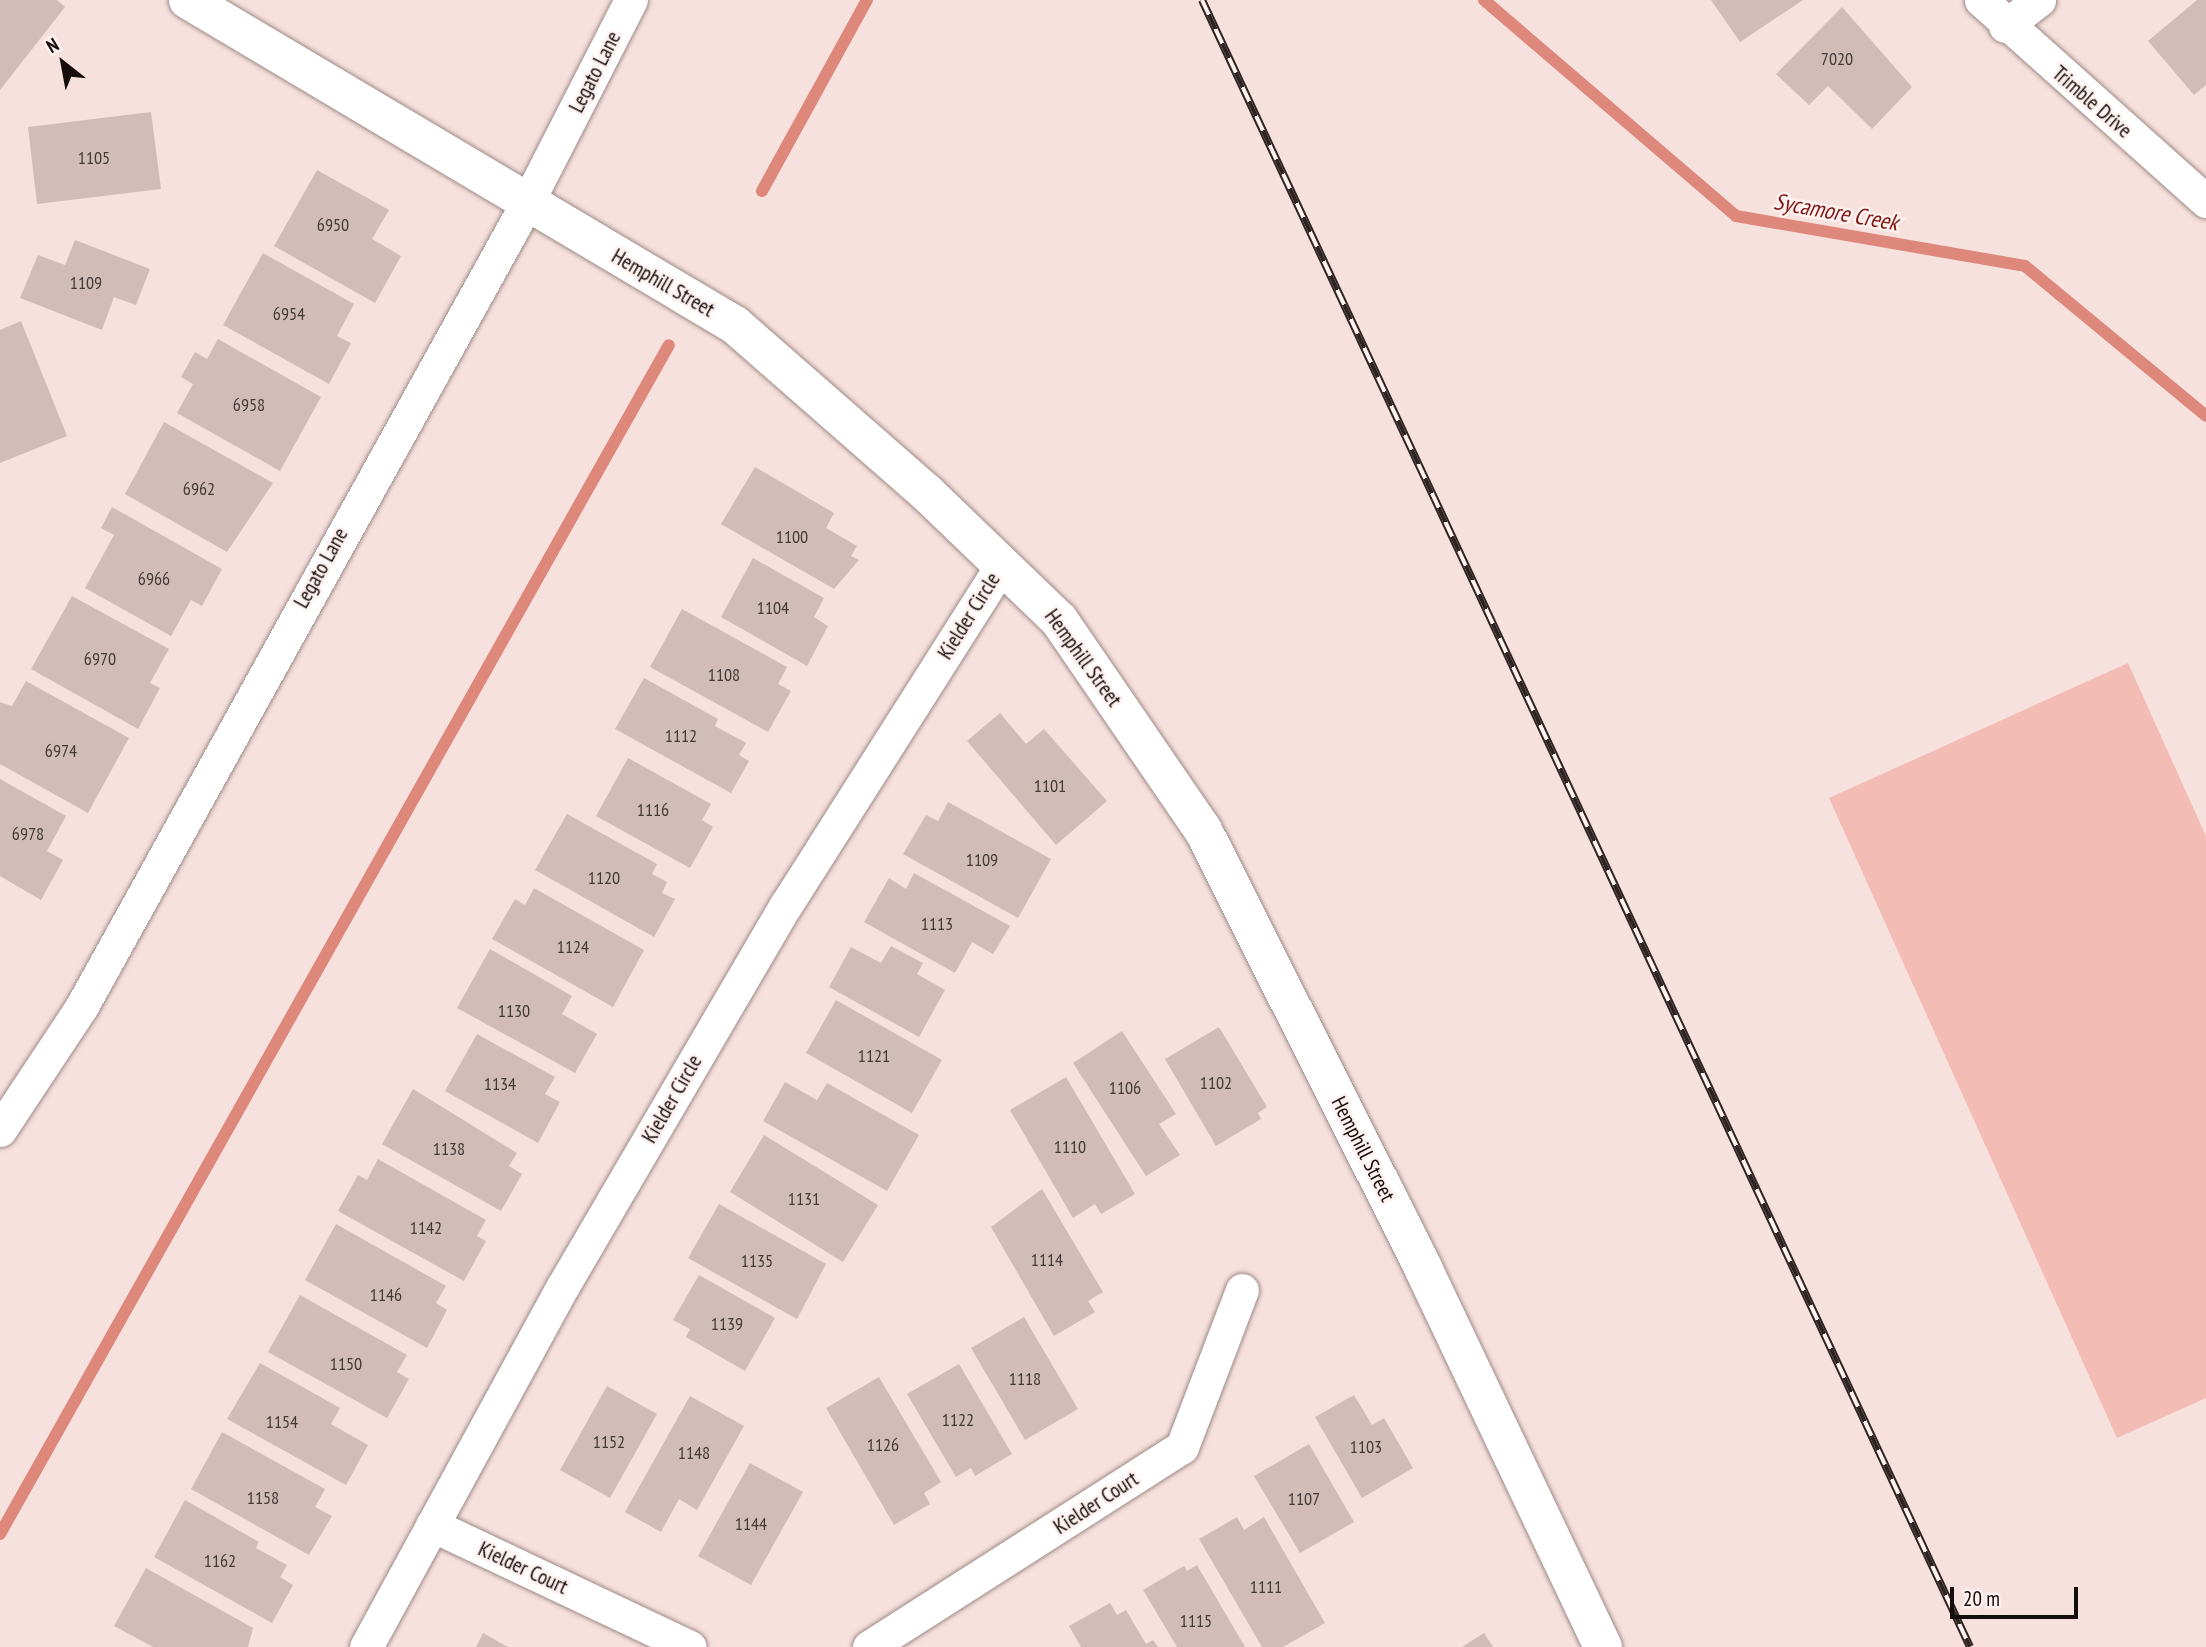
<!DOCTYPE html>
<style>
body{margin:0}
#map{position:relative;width:2206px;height:1647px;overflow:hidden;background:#f7e1de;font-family:"PT Sans Narrow",sans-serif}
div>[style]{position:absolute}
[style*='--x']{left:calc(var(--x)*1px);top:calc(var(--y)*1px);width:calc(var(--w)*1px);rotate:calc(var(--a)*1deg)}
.green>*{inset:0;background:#f3bcb4}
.stream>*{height:12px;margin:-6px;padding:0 6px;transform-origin:6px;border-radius:6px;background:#de877b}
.building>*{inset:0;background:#d1bcb8}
.roads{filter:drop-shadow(0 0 2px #9d8a87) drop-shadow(0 0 2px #9d8a87)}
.minor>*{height:33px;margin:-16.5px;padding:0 16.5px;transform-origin:16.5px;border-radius:16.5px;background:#fff}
.tertiary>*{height:38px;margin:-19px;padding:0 19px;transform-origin:19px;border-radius:19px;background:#fff}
.rail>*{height:8px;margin-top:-4px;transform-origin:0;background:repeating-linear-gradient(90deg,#fef1ef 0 16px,#2d2423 0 32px);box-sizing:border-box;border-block:2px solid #2d2423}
span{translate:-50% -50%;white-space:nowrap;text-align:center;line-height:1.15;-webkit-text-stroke:5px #fef1ef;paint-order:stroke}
.number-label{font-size:18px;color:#433937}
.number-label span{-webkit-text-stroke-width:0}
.street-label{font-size:21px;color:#140d0c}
.water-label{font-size:23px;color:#7f1712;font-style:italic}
.north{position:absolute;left:28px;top:28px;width:70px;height:70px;-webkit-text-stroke:5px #fef1ef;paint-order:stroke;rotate:329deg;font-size:19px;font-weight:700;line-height:28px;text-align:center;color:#140d0c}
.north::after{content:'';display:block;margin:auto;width:24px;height:32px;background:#140d0c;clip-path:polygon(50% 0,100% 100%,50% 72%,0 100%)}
.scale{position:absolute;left:1950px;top:1587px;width:128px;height:32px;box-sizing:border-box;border:4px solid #140d0c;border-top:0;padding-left:9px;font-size:21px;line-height:24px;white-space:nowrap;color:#140d0c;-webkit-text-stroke:5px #fef1ef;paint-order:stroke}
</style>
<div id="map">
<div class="green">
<i style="clip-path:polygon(2128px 663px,2206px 836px,2206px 1398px,2117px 1438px,1829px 798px)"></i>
</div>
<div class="stream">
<i style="--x:1484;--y:0;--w:332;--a:40.6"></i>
<i style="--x:1736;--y:216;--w:293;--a:9.8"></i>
<i style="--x:2025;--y:266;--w:235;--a:39.6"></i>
<i style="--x:762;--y:191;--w:218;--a:-61.2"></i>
<i style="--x:0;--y:1534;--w:1364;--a:-60.64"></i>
</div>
<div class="building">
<i style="clip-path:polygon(0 0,57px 0,65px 7px,0 90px)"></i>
<i style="clip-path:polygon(1711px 0,1803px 0,1740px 42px)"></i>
<i style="clip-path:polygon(2197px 0,2206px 0,2206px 85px,2194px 95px,2148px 41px)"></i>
<i style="clip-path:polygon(1842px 7px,1912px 87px,1872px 129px,1828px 86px,1809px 105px,1776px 74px)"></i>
<i style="clip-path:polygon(151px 112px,161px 189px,37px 204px,28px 127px)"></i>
<i style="clip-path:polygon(317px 170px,389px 210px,372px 239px,401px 256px,375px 303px,274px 246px)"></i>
<i style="clip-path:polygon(75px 240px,150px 269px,136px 305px,114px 297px,102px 330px,20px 298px,38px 255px,65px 265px)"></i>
<i style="clip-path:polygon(263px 253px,354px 304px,337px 336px,351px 343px,329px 384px,223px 325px)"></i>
<i style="clip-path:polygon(21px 321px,67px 436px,0 463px,0 330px)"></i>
<i style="clip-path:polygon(218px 339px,321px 397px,280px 471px,177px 413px,193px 384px,181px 377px,195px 352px,207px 359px)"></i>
<i style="clip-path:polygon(164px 422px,273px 483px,227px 552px,125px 494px)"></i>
<i style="clip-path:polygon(755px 467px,834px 513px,826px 528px,857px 546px,851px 556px,859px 560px,834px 589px,721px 524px)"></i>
<i style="clip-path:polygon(112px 507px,222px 569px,202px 606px,191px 600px,171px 636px,85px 588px,114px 535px,101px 528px)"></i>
<i style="clip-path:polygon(753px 558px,824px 598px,814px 617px,828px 626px,807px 666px,721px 617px)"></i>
<i style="clip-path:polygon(72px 596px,169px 649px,150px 683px,160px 688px,138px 729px,31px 669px)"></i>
<i style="clip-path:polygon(682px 609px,787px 667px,778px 684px,791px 691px,768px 732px,650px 667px)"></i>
<i style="clip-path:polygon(644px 678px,718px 719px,715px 726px,746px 743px,739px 755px,749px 761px,731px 793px,615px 729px)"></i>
<i style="clip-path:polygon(26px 681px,129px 738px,88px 813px,0 764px,0 702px,12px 706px)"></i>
<i style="clip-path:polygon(1000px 713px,1026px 744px,1044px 729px,1107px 801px,1056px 845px,967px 741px)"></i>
<i style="clip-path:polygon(628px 758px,711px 804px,702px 820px,713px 827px,690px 868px,596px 816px)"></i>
<i style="clip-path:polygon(0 779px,66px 816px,47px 851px,63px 860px,41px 900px,0 876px)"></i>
<i style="clip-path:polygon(948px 802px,1051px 859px,1018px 918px,903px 854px,926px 815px,938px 821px)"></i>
<i style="clip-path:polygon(567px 814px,657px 864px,652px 874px,667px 882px,662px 893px,675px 899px,654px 937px,535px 870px)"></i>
<i style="clip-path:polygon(914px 873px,1010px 926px,993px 954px,972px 942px,955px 973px,864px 922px,889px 878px,906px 889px)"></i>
<i style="clip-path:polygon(534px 888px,644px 950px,613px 1007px,492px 939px,515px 899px,525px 905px)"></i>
<i style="clip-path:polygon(891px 946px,923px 963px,917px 974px,945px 990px,919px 1037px,829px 987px,851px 947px,881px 963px)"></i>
<i style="clip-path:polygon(490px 949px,572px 996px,562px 1014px,597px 1034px,575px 1073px,457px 1008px)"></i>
<i style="clip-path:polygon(836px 1000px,942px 1060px,912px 1113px,806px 1053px)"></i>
<i style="clip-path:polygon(1219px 1027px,1267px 1107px,1258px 1113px,1261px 1119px,1216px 1146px,1165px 1059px)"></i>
<i style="clip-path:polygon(1122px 1031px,1176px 1114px,1159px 1124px,1180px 1155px,1146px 1176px,1073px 1063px)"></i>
<i style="clip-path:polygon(477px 1034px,555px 1077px,545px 1094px,560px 1102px,538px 1143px,445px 1091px)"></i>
<i style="clip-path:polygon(1066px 1077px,1135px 1194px,1101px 1214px,1095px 1204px,1073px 1218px,1010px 1110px)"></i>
<i style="clip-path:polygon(785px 1082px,817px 1100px,827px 1083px,919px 1135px,887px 1191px,763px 1121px)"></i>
<i style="clip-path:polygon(413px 1089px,517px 1153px,509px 1166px,522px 1174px,501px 1211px,382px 1144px)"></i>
<i style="clip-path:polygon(764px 1135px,878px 1205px,843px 1262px,730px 1192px)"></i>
<i style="clip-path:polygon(378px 1159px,486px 1220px,477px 1236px,486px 1241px,464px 1281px,338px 1211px,358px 1175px,367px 1180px)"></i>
<i style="clip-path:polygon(1042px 1189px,1103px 1292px,1088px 1301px,1095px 1312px,1054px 1336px,991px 1227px)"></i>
<i style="clip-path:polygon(719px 1204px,826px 1264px,797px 1319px,688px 1258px)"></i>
<i style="clip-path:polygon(336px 1224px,446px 1286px,436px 1303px,447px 1310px,427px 1348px,305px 1280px)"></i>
<i style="clip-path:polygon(699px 1275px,775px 1318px,745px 1371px,686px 1337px,690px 1329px,673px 1320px)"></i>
<i style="clip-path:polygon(300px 1295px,407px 1355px,397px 1372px,409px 1379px,387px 1418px,268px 1352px)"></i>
<i style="clip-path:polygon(1024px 1317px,1078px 1409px,1025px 1440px,971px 1348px)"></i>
<i style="clip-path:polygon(260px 1363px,340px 1408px,331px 1424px,368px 1445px,346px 1485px,227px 1419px)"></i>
<i style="clip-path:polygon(959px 1364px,1012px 1454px,975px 1476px,971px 1468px,956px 1477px,907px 1394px)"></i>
<i style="clip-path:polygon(879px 1377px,941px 1482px,924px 1493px,930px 1504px,894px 1525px,826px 1408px)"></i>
<i style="clip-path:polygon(607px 1386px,657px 1414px,610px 1498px,560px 1470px)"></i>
<i style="clip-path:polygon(1354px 1395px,1372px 1425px,1384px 1418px,1413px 1468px,1362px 1498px,1315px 1417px)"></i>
<i style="clip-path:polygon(690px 1396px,744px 1426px,697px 1510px,679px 1499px,661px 1532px,625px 1512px)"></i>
<i style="clip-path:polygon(222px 1432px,325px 1489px,315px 1507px,332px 1516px,309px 1555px,191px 1489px)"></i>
<i style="clip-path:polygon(1309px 1444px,1354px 1522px,1300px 1553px,1254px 1476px)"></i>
<i style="clip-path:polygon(750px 1463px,803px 1492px,751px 1585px,698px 1556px)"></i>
<i style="clip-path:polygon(185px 1500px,259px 1542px,256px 1548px,287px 1565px,280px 1577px,293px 1585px,272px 1623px,154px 1557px)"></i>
<i style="clip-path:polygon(1237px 1517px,1244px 1530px,1264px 1517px,1325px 1623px,1283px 1647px,1262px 1647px,1199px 1539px)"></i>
<i style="clip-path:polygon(1197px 1565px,1245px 1647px,1177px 1647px,1143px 1590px,1184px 1566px,1187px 1571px)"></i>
<i style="clip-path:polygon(146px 1568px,253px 1628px,248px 1647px,153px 1647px,114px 1626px)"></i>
<i style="clip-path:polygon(1110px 1603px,1117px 1615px,1126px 1610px,1146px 1644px,1153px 1640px,1158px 1647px,1081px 1647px,1069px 1626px)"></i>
<i style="clip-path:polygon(483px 1633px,508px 1647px,476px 1647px)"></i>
<i style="clip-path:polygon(1484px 1633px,1493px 1647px,1462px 1647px)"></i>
</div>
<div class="roads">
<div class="minor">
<i style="--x:1981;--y:0;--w:302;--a:41.8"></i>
<i style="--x:2005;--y:26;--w:43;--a:-37.4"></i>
<i style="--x:0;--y:1130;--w:149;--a:-56.5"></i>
<i style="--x:82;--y:1006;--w:918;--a:-61.01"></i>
<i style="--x:527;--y:203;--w:228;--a:-62.9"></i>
<i style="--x:432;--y:1525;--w:285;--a:25.3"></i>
<i style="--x:366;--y:1647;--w:411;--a:-61.4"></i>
<i style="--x:563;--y:1286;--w:441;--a:-59.7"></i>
<i style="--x:786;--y:905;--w:403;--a:-57.6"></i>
<i style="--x:869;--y:1647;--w:371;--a:-32.6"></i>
<i style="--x:1182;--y:1447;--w:168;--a:-69.1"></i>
</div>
<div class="tertiary">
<i style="--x:188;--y:0;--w:636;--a:30.72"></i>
<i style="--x:735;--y:325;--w:255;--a:41.2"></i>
<i style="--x:927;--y:493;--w:183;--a:43.9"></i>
<i style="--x:1059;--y:620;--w:255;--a:55.6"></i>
<i style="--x:1203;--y:830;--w:492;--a:63.3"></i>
<i style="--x:1424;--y:1270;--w:417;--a:64.6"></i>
</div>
</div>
<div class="rail">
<i style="--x:1202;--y:0;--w:1817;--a:65"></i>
</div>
<div class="number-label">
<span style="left:1837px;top:59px">7020</span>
<span style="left:94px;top:158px">1105</span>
<span style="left:333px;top:225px">6950</span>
<span style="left:86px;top:283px">1109</span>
<span style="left:289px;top:314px">6954</span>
<span style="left:249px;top:405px">6958</span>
<span style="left:199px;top:489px">6962</span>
<span style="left:792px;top:537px">1100</span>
<span style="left:154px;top:579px">6966</span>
<span style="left:773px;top:608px">1104</span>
<span style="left:100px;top:659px">6970</span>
<span style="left:724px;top:675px">1108</span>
<span style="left:681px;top:736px">1112</span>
<span style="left:61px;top:751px">6974</span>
<span style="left:1050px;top:786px">1101</span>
<span style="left:653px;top:810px">1116</span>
<span style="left:28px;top:834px">6978</span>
<span style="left:982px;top:860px">1109</span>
<span style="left:604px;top:878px">1120</span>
<span style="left:937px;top:924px">1113</span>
<span style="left:573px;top:947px">1124</span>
<span style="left:514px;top:1011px">1130</span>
<span style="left:874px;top:1056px">1121</span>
<span style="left:1216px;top:1083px">1102</span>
<span style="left:500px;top:1084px">1134</span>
<span style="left:1125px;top:1088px">1106</span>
<span style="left:1070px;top:1147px">1110</span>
<span style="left:449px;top:1149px">1138</span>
<span style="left:804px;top:1199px">1131</span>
<span style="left:426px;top:1228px">1142</span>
<span style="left:1047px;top:1260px">1114</span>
<span style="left:757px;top:1261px">1135</span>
<span style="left:386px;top:1295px">1146</span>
<span style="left:727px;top:1324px">1139</span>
<span style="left:346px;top:1364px">1150</span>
<span style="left:1025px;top:1379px">1118</span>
<span style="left:958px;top:1420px">1122</span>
<span style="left:282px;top:1422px">1154</span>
<span style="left:609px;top:1442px">1152</span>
<span style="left:883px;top:1445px">1126</span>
<span style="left:1366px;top:1447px">1103</span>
<span style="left:694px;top:1453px">1148</span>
<span style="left:263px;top:1498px">1158</span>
<span style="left:1304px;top:1499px">1107</span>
<span style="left:751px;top:1524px">1144</span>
<span style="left:220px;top:1561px">1162</span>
<span style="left:1266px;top:1587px">1111</span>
<span style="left:1196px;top:1621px">1115</span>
</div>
<div class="street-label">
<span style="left:595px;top:72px;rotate:-63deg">Legato Lane</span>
<span style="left:2092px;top:102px;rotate:41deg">Trimble Drive</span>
<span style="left:663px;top:283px;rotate:30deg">Hemphill Street</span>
<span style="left:321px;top:568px;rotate:-61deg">Legato Lane</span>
<span style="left:969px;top:616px;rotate:-58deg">Kielder Circle</span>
<span style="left:1083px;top:658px;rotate:54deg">Hemphill Street</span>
<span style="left:672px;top:1099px;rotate:-60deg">Kielder Circle</span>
<span style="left:1363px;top:1149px;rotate:63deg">Hemphill Street</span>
<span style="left:1096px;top:1503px;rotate:-33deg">Kielder Court</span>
<span style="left:523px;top:1568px;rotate:25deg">Kielder Court</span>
</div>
<div class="water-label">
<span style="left:1836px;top:212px;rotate:10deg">Sycamore Creek</span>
</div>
<div class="north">N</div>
<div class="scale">20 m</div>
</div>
